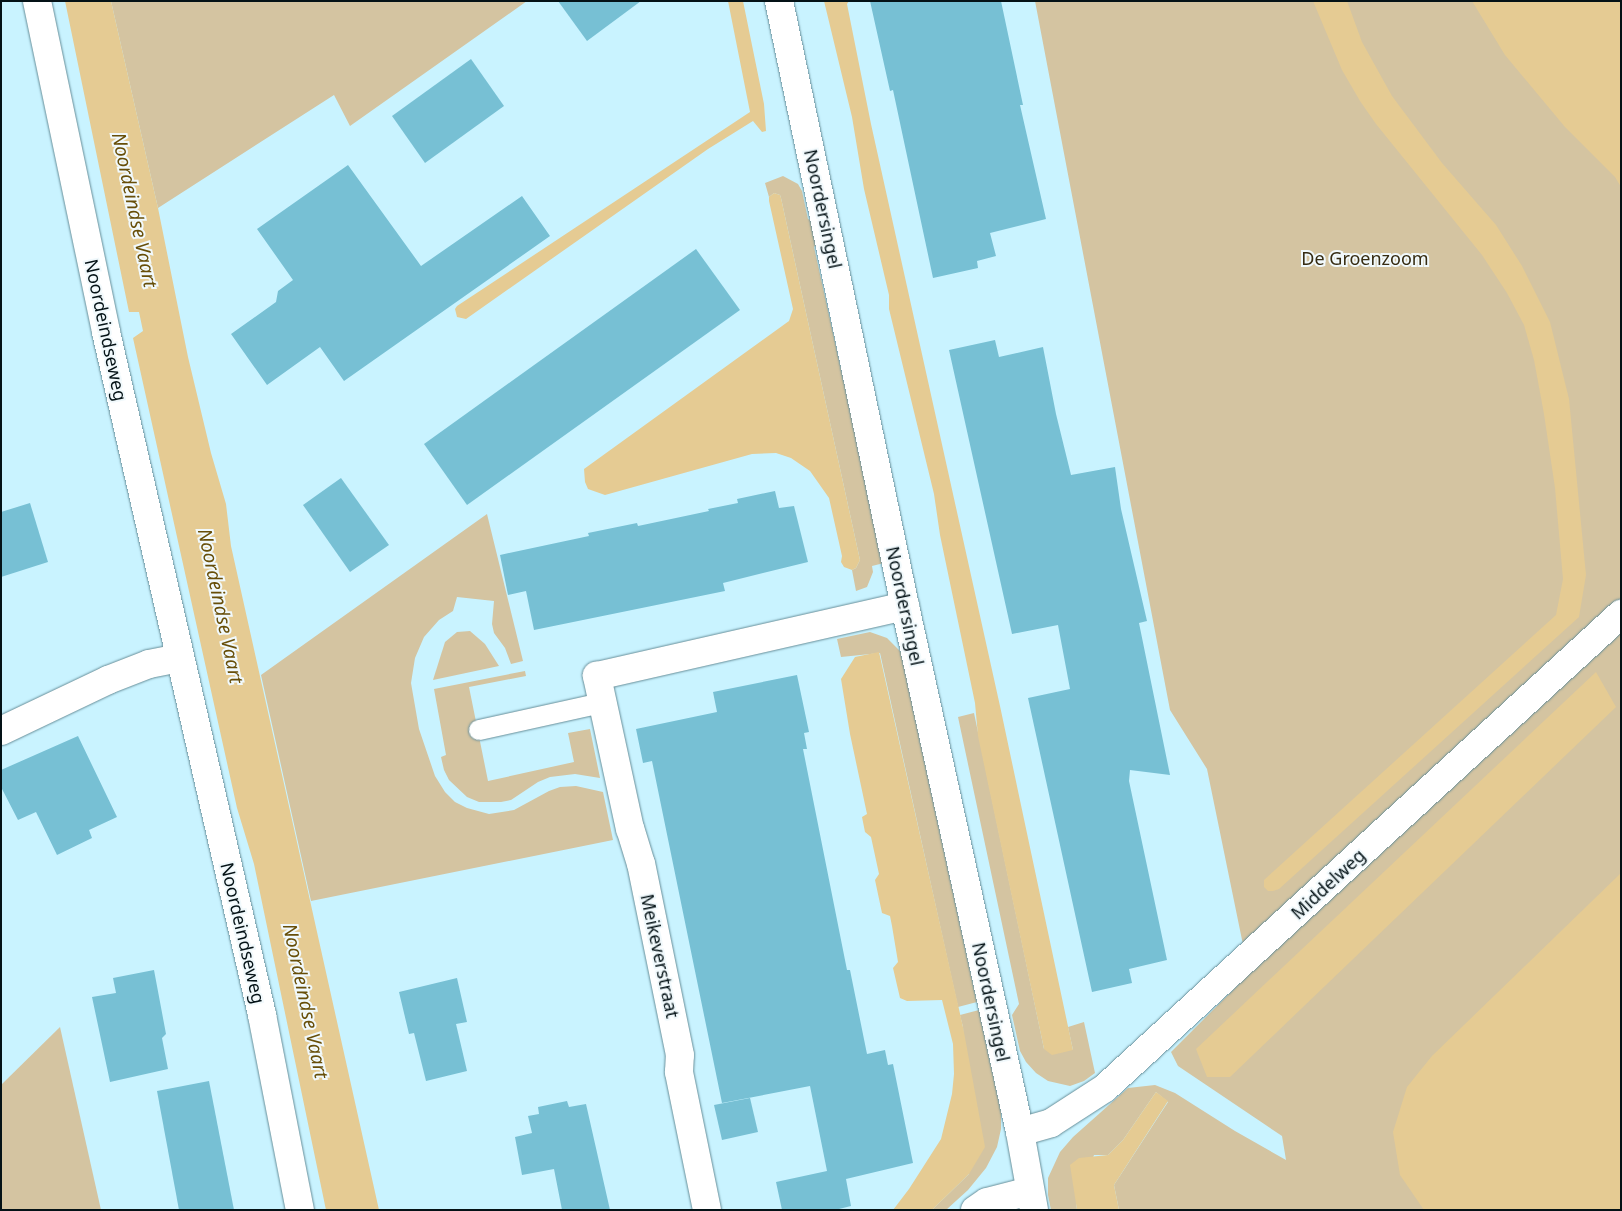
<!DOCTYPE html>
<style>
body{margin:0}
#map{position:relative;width:1622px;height:1211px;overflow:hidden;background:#c9f3ff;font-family:"Noto Sans",sans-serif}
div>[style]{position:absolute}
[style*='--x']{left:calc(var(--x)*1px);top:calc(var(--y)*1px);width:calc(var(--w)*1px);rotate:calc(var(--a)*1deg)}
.green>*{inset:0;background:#d4c4a1}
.water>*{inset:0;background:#e5cb93}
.building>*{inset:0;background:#77c0d4}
.roads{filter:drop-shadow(0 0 1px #678e99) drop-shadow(0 0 1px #678e99)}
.service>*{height:20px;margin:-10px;padding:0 10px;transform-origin:10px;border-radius:10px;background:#fff}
.minor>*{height:28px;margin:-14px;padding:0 14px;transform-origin:14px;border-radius:14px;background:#fff}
.tertiary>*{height:28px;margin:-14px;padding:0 14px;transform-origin:14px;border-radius:14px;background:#fff}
span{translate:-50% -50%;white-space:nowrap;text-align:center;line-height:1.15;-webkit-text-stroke:4px #f1f9fc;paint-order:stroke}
.street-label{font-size:18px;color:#041216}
.park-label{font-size:18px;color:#362b11}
.water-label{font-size:19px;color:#674e08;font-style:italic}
.frame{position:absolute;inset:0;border:2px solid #041216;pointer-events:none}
</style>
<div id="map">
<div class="green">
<i style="clip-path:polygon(111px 1px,527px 1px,350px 126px,334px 95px,158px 208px)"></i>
<i style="clip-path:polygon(1035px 1px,1621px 1px,1621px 1210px,1119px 1210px,1114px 1185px,1168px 1102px,1156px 1092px,1123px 1140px,1108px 1155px,1094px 1155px,1076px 1202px,1077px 1210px,1051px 1210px,1048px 1195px,1048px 1178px,1060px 1152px,1073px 1137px,1128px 1088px,1155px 1085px,1175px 1093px,1235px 1131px,1286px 1160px,1282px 1136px,1178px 1066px,1171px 1052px,1249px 974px,1207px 769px,1170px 710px)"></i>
<i style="clip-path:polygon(783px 176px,798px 184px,802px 191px,808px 219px,816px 223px,820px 240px,814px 247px,884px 563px,872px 566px,873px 572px,867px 587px,856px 591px,852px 570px,856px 568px,860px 560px,781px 198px,780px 195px,774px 193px,769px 197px,765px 183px)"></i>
<i style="clip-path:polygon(487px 514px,523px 661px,511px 664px,505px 648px,494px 633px,492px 624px,494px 601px,457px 597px,453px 611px,439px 620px,424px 637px,415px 658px,411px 683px,419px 729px,435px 776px,445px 792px,455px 802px,467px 808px,489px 814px,514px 810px,549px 791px,560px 787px,576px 786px,603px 792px,613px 840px,311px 901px,261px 675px)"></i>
<i style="clip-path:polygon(470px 631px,485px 644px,499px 666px,433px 680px,445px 642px,457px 632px)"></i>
<i style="clip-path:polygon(870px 632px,887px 638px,901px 652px,977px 1002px,958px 1007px,880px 653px,841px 657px,837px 639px)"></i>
<i style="clip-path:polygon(525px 671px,526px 676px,469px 687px,488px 781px,574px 762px,568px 733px,590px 729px,600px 778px,575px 774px,550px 777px,538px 782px,511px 800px,501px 802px,479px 802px,467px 797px,449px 780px,444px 770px,441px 757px,446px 755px,434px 689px)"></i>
<i style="clip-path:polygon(974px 713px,1044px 1049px,1073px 1050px,1068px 1027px,1084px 1022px,1095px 1073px,1084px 1081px,1070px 1086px,1048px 1081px,1036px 1073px,1026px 1062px,1020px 1051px,1012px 1015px,1019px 1004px,958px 717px)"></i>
<i style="clip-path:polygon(979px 1010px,1001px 1111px,1001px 1129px,997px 1147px,986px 1168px,968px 1190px,946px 1210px,932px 1210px,969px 1174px,963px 1027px,960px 1015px)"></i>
<i style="clip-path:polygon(60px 1027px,101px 1210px,1px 1210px,1px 1085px)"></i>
</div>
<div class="water">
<i style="clip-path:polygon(65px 1px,111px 1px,158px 208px,188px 357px,211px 453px,226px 504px,231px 546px,379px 1210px,326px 1210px,254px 864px,237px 808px,133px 338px,143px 331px,139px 312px,129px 312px)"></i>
<i style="clip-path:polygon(728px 1px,743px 1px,764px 104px,766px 131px,762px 132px,753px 121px,708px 149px,466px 319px,457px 317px,455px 309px,457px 306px,750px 112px)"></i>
<i style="clip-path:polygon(824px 1px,849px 1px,847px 4px,871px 124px,1000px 706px,1073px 1050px,1052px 1055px,1044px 1049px,978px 736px,975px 703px,940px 535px,934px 494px,889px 309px,889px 295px,864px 189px,852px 117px)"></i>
<i style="clip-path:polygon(1313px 1px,1347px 1px,1362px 42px,1392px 96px,1442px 163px,1496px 225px,1522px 266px,1550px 322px,1569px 399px,1586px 575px,1579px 617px,1279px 889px,1273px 891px,1268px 891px,1264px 887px,1264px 880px,1556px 615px,1563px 579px,1555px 488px,1544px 414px,1534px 360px,1524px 325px,1507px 293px,1482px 255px,1376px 124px,1360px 101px,1342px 70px)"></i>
<i style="clip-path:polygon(1472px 1px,1621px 1px,1621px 187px,1615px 177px,1565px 127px,1505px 55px)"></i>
<i style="clip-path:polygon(774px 193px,780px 195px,781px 198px,860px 560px,856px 568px,852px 570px,844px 567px,841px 562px,842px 556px,829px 498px,810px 471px,791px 458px,776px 453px,752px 454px,605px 495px,588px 489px,585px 482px,584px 469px,789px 321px,793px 309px,769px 201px,769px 197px)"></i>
<i style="clip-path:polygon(879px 652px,963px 1027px,985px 1147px,969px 1174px,932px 1210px,893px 1210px,909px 1189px,941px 1139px,952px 1094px,954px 1074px,953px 1044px,942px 1000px,907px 1001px,900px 998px,893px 968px,898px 962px,892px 926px,890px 916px,882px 913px,875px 880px,879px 874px,871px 837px,865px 832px,862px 817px,867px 814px,850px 734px,841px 679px,855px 657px)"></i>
<i style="clip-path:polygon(1596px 672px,1616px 707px,1230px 1077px,1207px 1077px,1196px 1049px)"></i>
<i style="clip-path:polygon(1621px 873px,1621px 1210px,1424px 1210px,1400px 1175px,1393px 1132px,1407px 1087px,1432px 1056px)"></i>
<i style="clip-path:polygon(1156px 1092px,1168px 1101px,1114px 1185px,1119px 1210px,1077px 1210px,1070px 1165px,1079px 1158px,1108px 1155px,1123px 1140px)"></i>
</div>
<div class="building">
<i style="clip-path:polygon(558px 1px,641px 1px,587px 41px)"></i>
<i style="clip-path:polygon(870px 1px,1001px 1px,1023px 105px,1020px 105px,1046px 219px,990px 233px,996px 256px,977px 261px,978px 268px,933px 278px,893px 90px,890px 91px)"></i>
<i style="clip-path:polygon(471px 59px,504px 106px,425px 163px,392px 116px)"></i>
<i style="clip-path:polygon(348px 165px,421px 266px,522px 196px,550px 236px,344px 381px,320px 347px,267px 385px,231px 334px,276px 302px,278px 291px,293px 280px,257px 229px)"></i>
<i style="clip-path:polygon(696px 249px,740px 310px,467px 505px,424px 444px)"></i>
<i style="clip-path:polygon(995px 340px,999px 357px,1043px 347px,1056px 414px,1071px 475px,1115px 467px,1121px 509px,1147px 621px,1139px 623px,1170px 775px,1130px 770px,1129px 781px,1167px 960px,1129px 969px,1132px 983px,1092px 992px,1028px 698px,1070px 689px,1058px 625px,1012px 634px,949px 350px)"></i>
<i style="clip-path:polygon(341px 478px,389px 545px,350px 572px,303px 505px)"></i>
<i style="clip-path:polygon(775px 491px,779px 508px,794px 506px,808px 562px,723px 583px,725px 591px,534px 630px,526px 591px,508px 595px,500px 555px,589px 536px,588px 533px,637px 523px,638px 526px,709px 511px,708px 509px,738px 503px,737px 499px)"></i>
<i style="clip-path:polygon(30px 503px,48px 562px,1px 577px,1px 512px)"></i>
<i style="clip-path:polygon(797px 675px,809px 732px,804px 733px,807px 749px,803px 749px,847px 970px,850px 970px,867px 1054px,885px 1050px,888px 1065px,893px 1064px,913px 1163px,846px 1179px,851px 1206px,835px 1210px,782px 1210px,776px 1182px,827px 1171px,810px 1086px,722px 1103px,652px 761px,643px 763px,636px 729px,717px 712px,713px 692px)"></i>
<i style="clip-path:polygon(78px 736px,117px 817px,89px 830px,92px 838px,57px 855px,36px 812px,18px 820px,1px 787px,1px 770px)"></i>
<i style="clip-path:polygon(154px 970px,166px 1034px,162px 1038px,168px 1069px,110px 1082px,92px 997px,116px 993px,113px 978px)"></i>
<i style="clip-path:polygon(457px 978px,467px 1022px,456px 1024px,467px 1071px,426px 1081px,414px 1033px,409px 1034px,399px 992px)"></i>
<i style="clip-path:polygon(209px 1081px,234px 1210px,179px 1210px,157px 1091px)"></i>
<i style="clip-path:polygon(750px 1098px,758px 1132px,722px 1140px,714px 1105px)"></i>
<i style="clip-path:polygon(567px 1101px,569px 1107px,586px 1104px,610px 1210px,562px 1210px,554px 1169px,522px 1175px,515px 1137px,532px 1133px,528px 1116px,539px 1114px,538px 1107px)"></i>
</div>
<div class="roads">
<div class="service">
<i style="--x:479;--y:730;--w:126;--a:-12.4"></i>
</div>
<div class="minor">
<i style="--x:779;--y:1;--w:618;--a:78.24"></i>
<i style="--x:905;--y:606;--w:538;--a:77.67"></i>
<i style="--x:1020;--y:1132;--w:79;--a:79.8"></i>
<i style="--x:1;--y:731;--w:119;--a:-25.5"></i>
<i style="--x:108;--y:680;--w:44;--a:-21.3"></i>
<i style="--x:149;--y:664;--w:31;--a:-11"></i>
<i style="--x:1020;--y:1132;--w:32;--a:-16"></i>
<i style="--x:1051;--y:1123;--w:64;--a:-32.9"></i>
<i style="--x:1105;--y:1088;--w:701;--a:-42.57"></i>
<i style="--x:707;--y:1210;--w:141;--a:-101.5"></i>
<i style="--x:679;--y:1072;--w:17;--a:-87"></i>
<i style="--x:680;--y:1055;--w:195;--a:-101.5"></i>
<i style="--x:641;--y:864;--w:37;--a:-107"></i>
<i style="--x:630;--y:829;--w:157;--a:-102.2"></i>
<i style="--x:597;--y:676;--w:316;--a:-12.8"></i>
<i style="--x:975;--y:1210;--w:14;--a:-34"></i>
<i style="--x:987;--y:1202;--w:44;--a:-14.3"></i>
</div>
<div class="tertiary">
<i style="--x:37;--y:1;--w:338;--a:78.2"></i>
<i style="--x:106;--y:332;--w:701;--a:77.13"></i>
<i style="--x:262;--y:1015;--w:199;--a:79"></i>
</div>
</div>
<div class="street-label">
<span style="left:823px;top:209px;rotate:78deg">Noordersingel</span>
<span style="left:106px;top:330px;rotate:78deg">Noordeindseweg</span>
<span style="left:905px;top:606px;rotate:78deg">Noordersingel</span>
<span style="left:1328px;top:884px;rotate:-43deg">Middelweg</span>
<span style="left:243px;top:933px;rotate:77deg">Noordeindseweg</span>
<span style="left:660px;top:956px;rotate:78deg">Meikeverstraat</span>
<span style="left:991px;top:1002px;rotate:78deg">Noordersingel</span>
</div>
<div class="park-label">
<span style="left:1365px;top:258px">De Groenzoom</span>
</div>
<div class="water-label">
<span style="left:134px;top:210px;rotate:78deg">Noordeindse Vaart</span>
<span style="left:220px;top:606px;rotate:78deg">Noordeindse Vaart</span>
<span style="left:305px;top:1001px;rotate:78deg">Noordeindse Vaart</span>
</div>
<div class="frame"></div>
</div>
